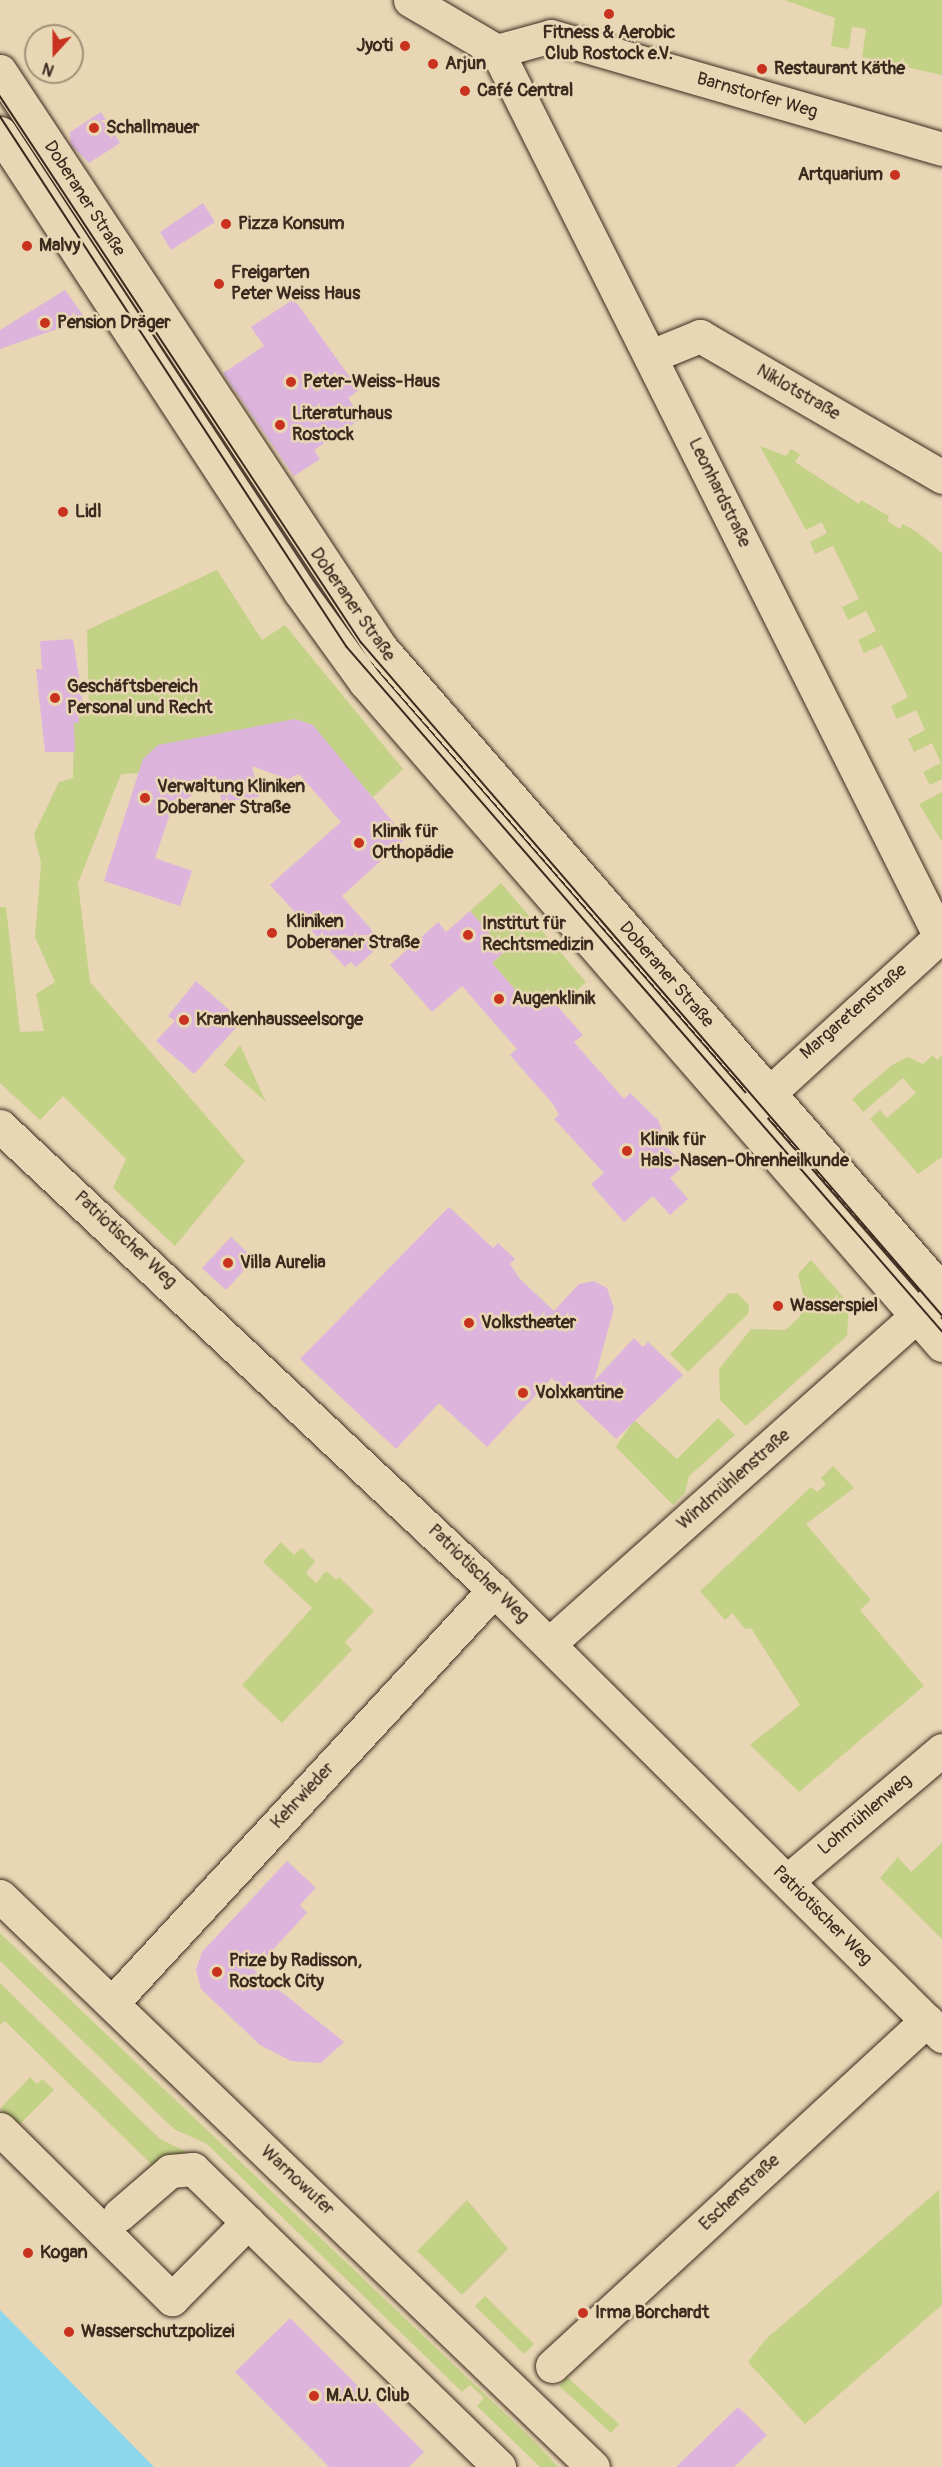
<!DOCTYPE html>
<meta charset="utf-8">
<style>
body{margin:0}
#map{position:relative;width:942px;height:2467px;overflow:hidden;background:#e9d6b4;font-family:Pangolin,sans-serif}
div>[style]{position:absolute}
[style*='--x']{left:calc(var(--x)*1px);top:calc(var(--y)*1px);width:calc(var(--w)*1px);rotate:calc(var(--a)*1deg)}
.green>*{inset:0;background:#c3d287}
.water>*{inset:0;background:#8cd7ec}
.building>*{inset:0;background:#ddb5dc}
.roads{filter:drop-shadow(0 0 2px #3b2a1e) drop-shadow(0 0 2px #3b2a1e)}
.minor>*{height:33px;margin:-16.5px;padding:0 16.5px;transform-origin:16.5px;border-radius:16.5px;background:#e9d6b4}
.major>*{height:33px;margin:-16.5px;padding:0 16.5px;transform-origin:16.5px;border-radius:16.5px;background:#e9d6b4}
.tram>*{height:1.5px;margin:-0.75px;padding:0 0.75px;transform-origin:0.75px;border-radius:0.75px;background:#3b2a1e}
.dots>*{width:16px;height:16px;translate:-50% -50%;box-sizing:border-box;border:3px solid #e9d6b4;border-radius:50%}
span{translate:-50% -50%;white-space:nowrap;text-align:center;line-height:1.15;-webkit-text-stroke:5px #e9d6b4;paint-order:stroke}
.poi-label{font-size:18px;color:#3b2a1e;font-weight:700}
.right{translate:-100% -50%;text-align:right}
.left{translate:0 -50%;text-align:left}
.street-label{font-size:18px;color:#3b2a1e}
.north{position:absolute;left:24px;top:24px;width:60px;height:60px;box-sizing:border-box;background:#e9d6b4;border:2px solid #a39178;border-radius:50%;rotate:201deg;font-size:16px;font-weight:700;line-height:24px;text-align:center;color:#3b2a1e}
.north::after{content:'';display:block;margin:auto;width:21px;height:27px;background:#c8321e;clip-path:polygon(50% 0,100% 100%,50% 72%,0 100%)}
</style>
<div id="map">
<div class="green">
<i style="clip-path:polygon(784px 0,942px 0,942px 75px,862px 57px,866px 29px,852px 27px,849px 49px,831px 46px,835px 18px)"></i>
<i style="clip-path:polygon(760px 446px,786px 456px,791px 449px,800px 454px,795px 462px,859px 504px,861px 500px,889px 516px,887px 521px,900px 529px,903px 524px,917px 532px,942px 553px,942px 779px,930px 785px,923px 772px,941px 763px,932px 743px,914px 752px,908px 739px,925px 730px,916px 710px,897px 719px,891px 706px,908px 697px,882px 645px,864px 653px,858px 640px,876px 631px,866px 611px,848px 620px,842px 607px,859px 599px,833px 546px,815px 554px,810px 542px,827px 533px,822px 522px,806px 530px)"></i>
<i style="clip-path:polygon(217px 570px,262px 640px,285px 625px,403px 769px,373px 797px,316px 739px,313px 725px,295px 719px,284px 728px,142px 773px,121px 774px,78px 883px,90px 982px,245px 1161px,175px 1246px,113px 1188px,126px 1159px,63px 1096px,40px 1120px,0 1083px,0 907px,6px 907px,20px 1032px,44px 1031px,36px 994px,55px 982px,35px 937px,41px 863px,34px 834px,59px 782px,73px 778px,74px 723px,79px 722px,79px 709px,89px 709px,87px 630px)"></i>
<i style="clip-path:polygon(942px 792px,942px 842px,919px 804px)"></i>
<i style="clip-path:polygon(501px 883px,586px 982px,557px 1009px,545px 996px,531px 1008px,492px 963px,505px 951px,470px 911px)"></i>
<i style="clip-path:polygon(240px 1045px,266px 1102px,224px 1065px)"></i>
<i style="clip-path:polygon(933px 1055px,937px 1060px,942px 1055px,942px 1157px,918px 1174px,870px 1119px,880px 1110px,887px 1118px,916px 1093px,903px 1078px,863px 1112px,852px 1099px,892px 1065px,908px 1057px,923px 1064px)"></i>
<i style="clip-path:polygon(811px 1260px,849px 1304px,847px 1336px,746px 1426px,720px 1400px,719px 1369px,751px 1329px,785px 1330px,799px 1318px,805px 1302px,798px 1274px)"></i>
<i style="clip-path:polygon(737px 1293px,749px 1305px,748px 1314px,688px 1372px,670px 1354px,728px 1294px)"></i>
<i style="clip-path:polygon(718px 1418px,735px 1435px,689px 1476px,685px 1493px,673px 1505px,616px 1447px,634px 1420px,677px 1459px)"></i>
<i style="clip-path:polygon(833px 1466px,854px 1488px,806px 1524px,871px 1600px,860px 1610px,924px 1686px,799px 1792px,750px 1745px,800px 1705px,751px 1628px,745px 1629px,732px 1613px,725px 1620px,700px 1591px,811px 1487px,817px 1492px,826px 1484px,821px 1478px)"></i>
<i style="clip-path:polygon(281px 1542px,294px 1555px,302px 1548px,315px 1561px,306px 1573px,316px 1583px,326px 1571px,336px 1580px,339px 1577px,374px 1611px,345px 1642px,352px 1650px,282px 1723px,242px 1685px,312px 1608px,263px 1562px)"></i>
<i style="clip-path:polygon(942px 1843px,942px 1939px,880px 1878px,898px 1857px,911px 1872px)"></i>
<i style="clip-path:polygon(0 1933px,536px 2443px,558px 2467px,540px 2467px,477px 2406px,484px 2398px,470px 2385px,462px 2392px,207px 2144px,174px 2129px,0 1961px)"></i>
<i style="clip-path:polygon(0 1983px,160px 2139px,197px 2157px,153px 2166px,5px 2021px,0 2025px)"></i>
<i style="clip-path:polygon(30px 2077px,37px 2084px,42px 2079px,54px 2090px,17px 2127px,0 2109px)"></i>
<i style="clip-path:polygon(939px 2190px,942px 2305px,805px 2424px,748px 2362px,766px 2339px)"></i>
<i style="clip-path:polygon(467px 2200px,508px 2249px,462px 2295px,417px 2251px)"></i>
<i style="clip-path:polygon(485px 2296px,534px 2344px,524px 2354px,475px 2306px)"></i>
<i style="clip-path:polygon(567px 2377px,619px 2424px,611px 2433px,559px 2386px)"></i>
</div>
<div class="water">
<i style="clip-path:polygon(0 2310px,59px 2370px,154px 2467px,0 2467px)"></i>
</div>
<div class="building">
<i style="clip-path:polygon(101px 112px,120px 143px,89px 163px,71px 145px,70px 132px)"></i>
<i style="clip-path:polygon(203px 203px,215px 222px,171px 250px,160px 232px)"></i>
<i style="clip-path:polygon(65px 290px,86px 319px,0 349px,0 330px)"></i>
<i style="clip-path:polygon(294px 299px,359px 390px,348px 398px,362px 418px,314px 450px,320px 459px,294px 476px,223px 373px,264px 346px,251px 327px)"></i>
<i style="clip-path:polygon(73px 639px,84px 709px,79px 709px,79px 723px,74px 723px,75px 752px,45px 752px,36px 669px,42px 669px,40px 641px)"></i>
<i style="clip-path:polygon(295px 719px,313px 725px,406px 838px,342px 896px,383px 943px,356px 967px,351px 962px,345px 967px,270px 885px,341px 822px,299px 774px,288px 779px,252px 766px,259px 797px,222px 804px,216px 775px,187px 799px,175px 799px,155px 858px,192px 871px,180px 906px,104px 881px,143px 759px,158px 745px)"></i>
<i style="clip-path:polygon(470px 911px,505px 951px,492px 963px,531px 1008px,545px 996px,559px 1008px,583px 1035px,574px 1042px,624px 1099px,630px 1093px,658px 1120px,662px 1130px,656px 1135px,684px 1166px,670px 1178px,688px 1199px,670px 1215px,653px 1196px,624px 1222px,591px 1184px,604px 1173px,554px 1119px,559px 1115px,553px 1104px,510px 1055px,517px 1049px,462px 986px,432px 1012px,390px 965px,438px 922px,446px 932px)"></i>
<i style="clip-path:polygon(196px 981px,242px 1021px,194px 1074px,156px 1041px,175px 1021px,168px 1016px)"></i>
<i style="clip-path:polygon(449px 1207px,493px 1248px,498px 1243px,515px 1259px,510px 1264px,520px 1279px,554px 1311px,579px 1284px,594px 1281px,607px 1288px,614px 1308px,594px 1381px,634px 1338px,643px 1347px,648px 1342px,683px 1375px,616px 1439px,552px 1378px,487px 1447px,439px 1403px,396px 1449px,300px 1359px)"></i>
<i style="clip-path:polygon(231px 1237px,254px 1259px,226px 1290px,202px 1268px)"></i>
<i style="clip-path:polygon(287px 1861px,316px 1888px,300px 1905px,307px 1913px,254px 1970px,344px 2042px,321px 2063px,291px 2061px,260px 2045px,201px 1989px,196px 1970px,202px 1952px)"></i>
<i style="clip-path:polygon(290px 2318px,424px 2452px,409px 2467px,329px 2467px,235px 2372px)"></i>
<i style="clip-path:polygon(738px 2407px,767px 2435px,734px 2467px,676px 2467px)"></i>
</div>
<div class="roads">
<div class="minor">
<i style="--x:410;--y:0;--w:101;--a:30.4"></i>
<i style="--x:497;--y:51;--w:56;--a:-15.5"></i>
<i style="--x:551;--y:36;--w:407;--a:16.1"></i>
<i style="--x:497;--y:51;--w:991;--a:63.43"></i>
<i style="--x:0;--y:71;--w:691;--a:56.56"></i>
<i style="--x:381;--y:648;--w:853;--a:48.9"></i>
<i style="--x:0;--y:133;--w:548;--a:56.83"></i>
<i style="--x:300;--y:592;--w:111;--a:54.2"></i>
<i style="--x:365;--y:682;--w:879;--a:48.97"></i>
<i style="--x:651;--y:356;--w:53;--a:-22.2"></i>
<i style="--x:700;--y:336;--w:280;--a:30.2"></i>
<i style="--x:753;--y:1108;--w:256;--a:-42.5"></i>
<i style="--x:0;--y:1126;--w:678;--a:43.21"></i>
<i style="--x:494;--y:1590;--w:632;--a:44.87"></i>
<i style="--x:550;--y:1643;--w:513;--a:-41.76"></i>
<i style="--x:787;--y:1881;--w:203;--a:-40.2"></i>
<i style="--x:112;--y:2003;--w:563;--a:-47.23"></i>
<i style="--x:0;--y:2129;--w:242;--a:44.7"></i>
<i style="--x:172;--y:2299;--w:108;--a:-45.4"></i>
<i style="--x:119;--y:2215;--w:67;--a:-40.8"></i>
<i style="--x:170;--y:2171;--w:23;--a:-5"></i>
<i style="--x:193;--y:2169;--w:427;--a:44.2"></i>
<i style="--x:552;--y:2366;--w:510;--a:-42.7"></i>
</div>
<div class="major">
<i style="--x:0;--y:1896;--w:823;--a:43.92"></i>
</div>
</div>
<div class="tram">
<i style="--x:0;--y:96;--w:655;--a:56.53"></i>
<i style="--x:361;--y:642;--w:889;--a:49.2"></i>
<i style="--x:0;--y:116;--w:634;--a:56.84"></i>
<i style="--x:347;--y:647;--w:907;--a:48.98"></i>
</div>
<div class="dots">
<i style="left:609px;top:14px;background:#c8321e"></i>
<i style="left:405px;top:46px;background:#c8321e"></i>
<i style="left:433px;top:64px;background:#c8321e"></i>
<i style="left:762px;top:69px;background:#c8321e"></i>
<i style="left:465px;top:91px;background:#c8321e"></i>
<i style="left:94px;top:128px;background:#c8321e"></i>
<i style="left:895px;top:175px;background:#c8321e"></i>
<i style="left:226px;top:224px;background:#c8321e"></i>
<i style="left:27px;top:246px;background:#c8321e"></i>
<i style="left:219px;top:284px;background:#c8321e"></i>
<i style="left:45px;top:323px;background:#c8321e"></i>
<i style="left:291px;top:382px;background:#c8321e"></i>
<i style="left:280px;top:425px;background:#c8321e"></i>
<i style="left:63px;top:512px;background:#c8321e"></i>
<i style="left:55px;top:698px;background:#c8321e"></i>
<i style="left:145px;top:798px;background:#c8321e"></i>
<i style="left:359px;top:843px;background:#c8321e"></i>
<i style="left:272px;top:933px;background:#c8321e"></i>
<i style="left:468px;top:935px;background:#c8321e"></i>
<i style="left:499px;top:999px;background:#c8321e"></i>
<i style="left:184px;top:1020px;background:#c8321e"></i>
<i style="left:627px;top:1151px;background:#c8321e"></i>
<i style="left:228px;top:1263px;background:#c8321e"></i>
<i style="left:778px;top:1306px;background:#c8321e"></i>
<i style="left:469px;top:1323px;background:#c8321e"></i>
<i style="left:523px;top:1393px;background:#c8321e"></i>
<i style="left:217px;top:1972px;background:#c8321e"></i>
<i style="left:28px;top:2253px;background:#c8321e"></i>
<i style="left:583px;top:2313px;background:#c8321e"></i>
<i style="left:69px;top:2332px;background:#c8321e"></i>
<i style="left:314px;top:2396px;background:#c8321e"></i>
</div>
<div class="poi-label">
<span style="left:609px;top:44px">Fitness &amp; Aerobic<br>Club Rostock e.V.</span>
<span class="right" style="left:393px;top:46px">Jyoti</span>
<span class="left" style="left:445px;top:64px">Arjun</span>
<span class="left" style="left:774px;top:69px">Restaurant Käthe</span>
<span class="left" style="left:477px;top:91px">Café Central</span>
<span class="left" style="left:106px;top:128px">Schallmauer</span>
<span class="right" style="left:883px;top:175px">Artquarium</span>
<span class="left" style="left:238px;top:224px">Pizza Konsum</span>
<span class="left" style="left:39px;top:246px">Malvy</span>
<span class="left" style="left:231px;top:284px">Freigarten<br>Peter Weiss Haus</span>
<span class="left" style="left:57px;top:323px">Pension Dräger</span>
<span class="left" style="left:303px;top:382px">Peter-Weiss-Haus</span>
<span class="left" style="left:292px;top:425px">Literaturhaus<br>Rostock</span>
<span class="left" style="left:75px;top:512px">Lidl</span>
<span class="left" style="left:67px;top:698px">Geschäftsbereich<br>Personal und Recht</span>
<span class="left" style="left:157px;top:798px">Verwaltung Kliniken<br>Doberaner Straße</span>
<span class="left" style="left:372px;top:843px">Klinik für<br>Orthopädie</span>
<span class="left" style="left:286px;top:933px">Kliniken<br>Doberaner Straße</span>
<span class="left" style="left:482px;top:935px">Institut für<br>Rechtsmedizin</span>
<span class="left" style="left:512px;top:999px">Augenklinik</span>
<span class="left" style="left:196px;top:1020px">Krankenhausseelsorge</span>
<span class="left" style="left:640px;top:1151px">Klinik für<br>Hals-Nasen-Ohrenheilkunde</span>
<span class="left" style="left:240px;top:1263px">Villa Aurelia</span>
<span class="left" style="left:790px;top:1306px">Wasserspiel</span>
<span class="left" style="left:481px;top:1323px">Volkstheater</span>
<span class="left" style="left:535px;top:1393px">Volxkantine</span>
<span class="left" style="left:229px;top:1972px">Prize by Radisson,<br>Rostock City</span>
<span class="left" style="left:40px;top:2253px">Kogan</span>
<span class="left" style="left:595px;top:2313px">Irma Borchardt</span>
<span class="left" style="left:81px;top:2332px">Wasserschutzpolizei</span>
<span class="left" style="left:326px;top:2396px">M.A.U. Club</span>
</div>
<div class="street-label">
<span style="left:757px;top:96px;rotate:16deg">Barnstorfer Weg</span>
<span style="left:84px;top:199px;rotate:57deg">Doberaner Straße</span>
<span style="left:798px;top:393px;rotate:30deg">Niklotstraße</span>
<span style="left:719px;top:493px;rotate:64deg">Leonhardstraße</span>
<span style="left:352px;top:605px;rotate:55deg">Doberaner Straße</span>
<span style="left:666px;top:975px;rotate:49deg">Doberaner Straße</span>
<span style="left:854px;top:1012px;rotate:-41deg">Margaretenstraße</span>
<span style="left:125px;top:1240px;rotate:43deg">Patriotischer Weg</span>
<span style="left:734px;top:1480px;rotate:-41deg">Windmühlenstraße</span>
<span style="left:478px;top:1574px;rotate:44deg">Patriotischer Weg</span>
<span style="left:303px;top:1796px;rotate:-47deg">Kehrwieder</span>
<span style="left:865px;top:1815px;rotate:-40deg">Lohmühlenweg</span>
<span style="left:822px;top:1916px;rotate:45deg">Patriotischer Weg</span>
<span style="left:297px;top:2181px;rotate:43deg">Warnowufer</span>
<span style="left:740px;top:2193px;rotate:-43deg">Eschenstraße</span>
</div>
<div class="north">N</div>
</div>
